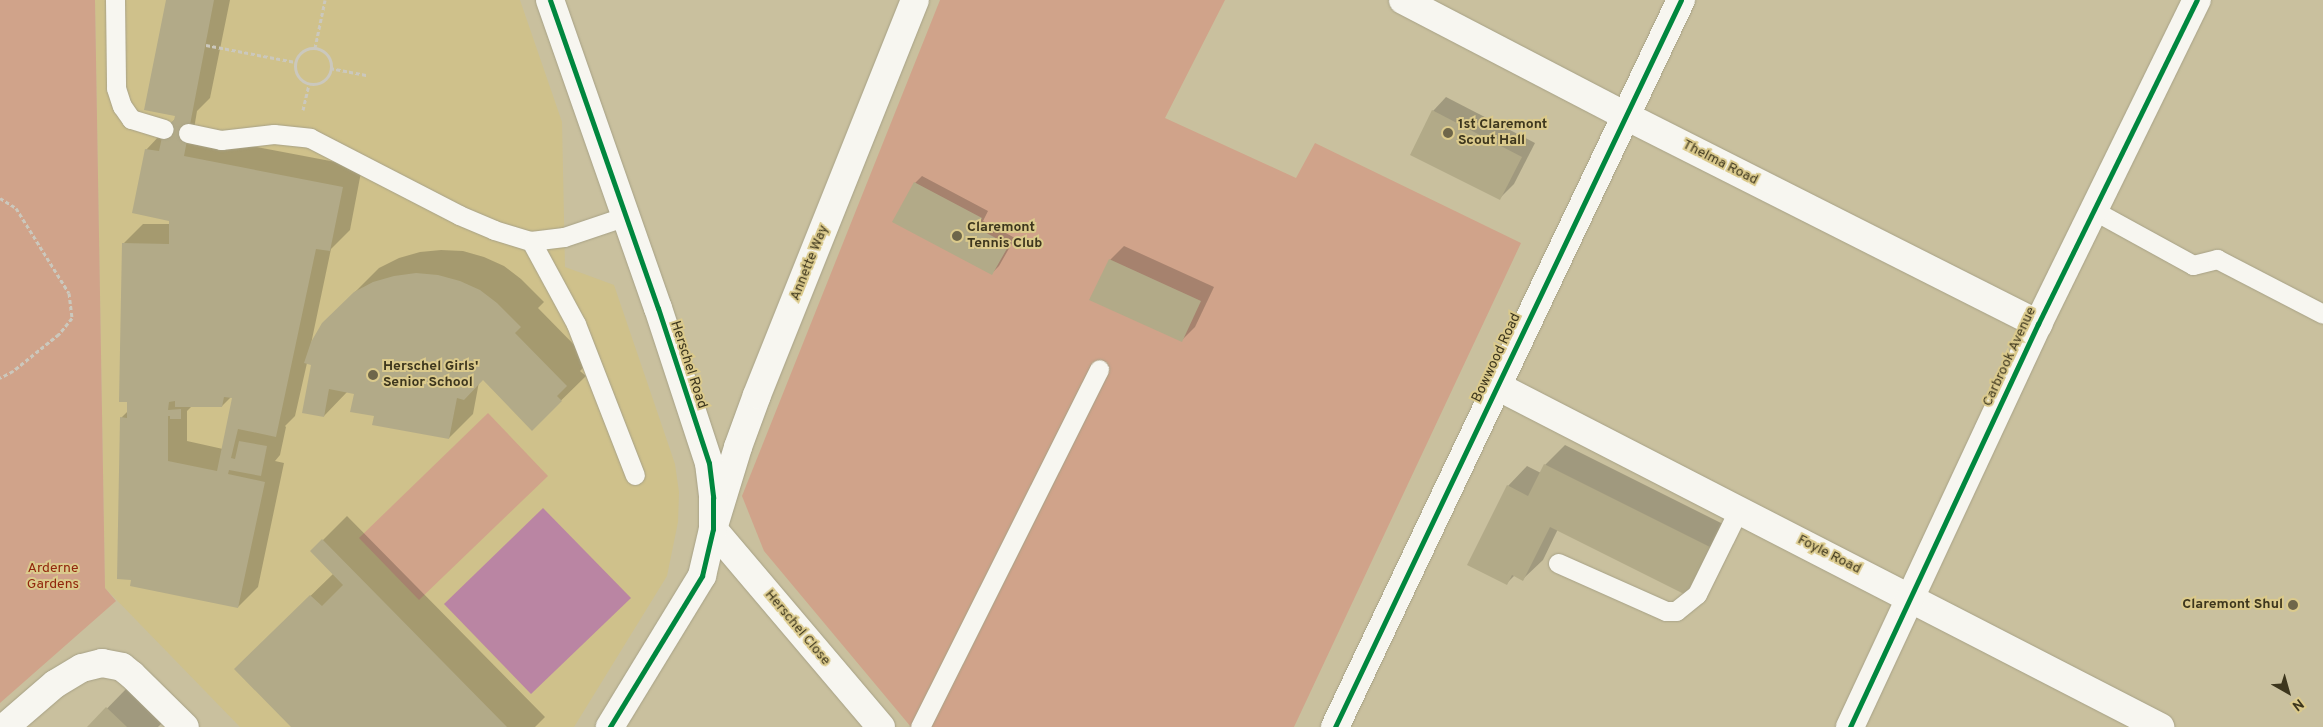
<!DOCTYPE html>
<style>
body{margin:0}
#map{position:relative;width:2323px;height:727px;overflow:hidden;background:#c9c09e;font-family:Overpass,sans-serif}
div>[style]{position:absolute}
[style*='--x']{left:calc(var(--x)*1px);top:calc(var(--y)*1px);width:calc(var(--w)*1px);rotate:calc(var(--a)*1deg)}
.built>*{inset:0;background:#cfc18b}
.green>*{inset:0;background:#d0a38a}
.water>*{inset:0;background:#ba85a3}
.shadow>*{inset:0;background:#0003}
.building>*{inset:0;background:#b2aa88}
.path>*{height:3px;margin-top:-1.5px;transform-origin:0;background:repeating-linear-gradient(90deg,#cbc8bd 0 4px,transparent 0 6.5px)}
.path>.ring{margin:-1.5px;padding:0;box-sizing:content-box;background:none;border:3px solid #cbc8bd;border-radius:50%}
.roads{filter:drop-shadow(0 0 1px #a7a186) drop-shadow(0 0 1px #a7a186)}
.lane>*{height:19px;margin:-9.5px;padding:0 9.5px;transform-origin:9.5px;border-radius:9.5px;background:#f7f6f0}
.street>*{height:28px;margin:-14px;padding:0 14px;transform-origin:14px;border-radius:14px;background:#f7f6f0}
.secondary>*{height:28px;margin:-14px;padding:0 14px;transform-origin:14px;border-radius:14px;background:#f7f6f0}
.cycleway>*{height:5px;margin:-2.5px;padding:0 2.5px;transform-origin:2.5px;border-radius:2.5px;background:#00873e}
.dots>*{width:14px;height:14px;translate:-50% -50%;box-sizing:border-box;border:2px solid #dbca8c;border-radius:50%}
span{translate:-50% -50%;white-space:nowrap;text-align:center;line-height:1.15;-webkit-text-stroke:4px #dbca8c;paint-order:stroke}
.poi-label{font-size:14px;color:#3d361d;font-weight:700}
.left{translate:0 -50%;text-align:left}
.right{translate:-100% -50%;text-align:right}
.street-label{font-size:14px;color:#3d361d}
.park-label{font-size:14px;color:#91260b}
.north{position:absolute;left:2263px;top:667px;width:50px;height:50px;-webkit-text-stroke:4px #dbca8c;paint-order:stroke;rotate:142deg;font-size:14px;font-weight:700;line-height:20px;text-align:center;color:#3d361d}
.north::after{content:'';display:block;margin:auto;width:18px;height:22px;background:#3d361d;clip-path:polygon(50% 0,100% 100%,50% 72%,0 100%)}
</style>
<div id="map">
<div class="built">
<i style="clip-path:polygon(95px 0,520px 0,562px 122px,565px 267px,614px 285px,675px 464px,679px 492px,678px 522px,667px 576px,574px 727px,240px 727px,105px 588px)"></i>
</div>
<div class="green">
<i style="clip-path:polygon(0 0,95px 0,105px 588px,116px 601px,0 703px)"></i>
<i style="clip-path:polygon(940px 0,1225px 0,1165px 118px,1296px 178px,1315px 143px,1521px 243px,1294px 727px,911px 727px,764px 551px,742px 496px)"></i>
<i style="clip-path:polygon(488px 413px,548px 476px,419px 600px,359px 538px)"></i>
</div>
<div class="water">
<i style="clip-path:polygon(543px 508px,631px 598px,531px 694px,444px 604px)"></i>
</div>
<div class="shadow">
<i style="clip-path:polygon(evenodd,167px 0,230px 0,210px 98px,197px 111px,193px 135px,362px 167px,350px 230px,331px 249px,311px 344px,348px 299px,379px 268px,399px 258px,420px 252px,441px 250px,463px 251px,484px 257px,504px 266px,521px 279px,544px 302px,538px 308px,590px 361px,580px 371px,586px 376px,532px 429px,483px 378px,479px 382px,473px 414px,449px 438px,376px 415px,355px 393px,348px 391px,324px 416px,313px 364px,307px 363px,295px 416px,285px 426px,286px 427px,280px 455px,275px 461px,284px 463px,258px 587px,238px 607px,121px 418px,128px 411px,123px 244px,143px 224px,170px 224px,146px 150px,176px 118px,167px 0,231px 397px,233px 397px,223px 449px,187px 441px,187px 411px,192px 406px,222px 406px,231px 397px)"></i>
<i style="clip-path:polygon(1446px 97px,1535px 143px,1514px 184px,1500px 198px,1433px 111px)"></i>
<i style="clip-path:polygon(922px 176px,988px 211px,983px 221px,1015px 238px,999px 266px,992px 273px,915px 183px)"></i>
<i style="clip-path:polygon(1124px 246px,1214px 287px,1195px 327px,1181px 341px,1110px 260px)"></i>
<i style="clip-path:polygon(1565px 445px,1731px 528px,1707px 574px,1558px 529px,1543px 560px,1523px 579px,1515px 575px,1507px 583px,1508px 486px,1527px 466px,1541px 473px,1545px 465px)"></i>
<i style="clip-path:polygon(347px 516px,545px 717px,535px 727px,293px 727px,260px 645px,334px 573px,312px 551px)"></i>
<i style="clip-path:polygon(127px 688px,162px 723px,158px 727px,89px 727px)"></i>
</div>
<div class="building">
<i style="clip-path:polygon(evenodd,166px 0,214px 0,184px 156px,343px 187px,330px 251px,316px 249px,276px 437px,238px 429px,231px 458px,235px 459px,239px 441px,267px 446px,261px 476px,229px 470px,228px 474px,265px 482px,238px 608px,130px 586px,131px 580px,117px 579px,120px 417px,127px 418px,127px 402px,119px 402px,122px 243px,169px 244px,169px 221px,132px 213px,145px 149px,159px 151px,164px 128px,174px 120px,175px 116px,144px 110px,166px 0,224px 397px,232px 398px,217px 471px,168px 461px,168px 416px,170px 416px,170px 419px,181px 419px,181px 409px,168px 410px,169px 402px,175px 401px,175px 407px,222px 407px,224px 397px)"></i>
<i style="clip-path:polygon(1432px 110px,1522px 157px,1500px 200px,1410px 155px)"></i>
<i style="clip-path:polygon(914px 182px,982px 218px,977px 228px,1009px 245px,992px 275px,892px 222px)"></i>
<i style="clip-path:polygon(1109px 259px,1201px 301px,1182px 342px,1089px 300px)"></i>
<i style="clip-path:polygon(416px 273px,438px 275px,460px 281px,480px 290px,497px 303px,521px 327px,515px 333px,567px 386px,557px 396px,562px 401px,532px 431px,483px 380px,464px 400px,457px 398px,449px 439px,372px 425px,374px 416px,350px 412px,354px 394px,329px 389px,324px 417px,302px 413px,311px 365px,304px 363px,311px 342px,322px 323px,354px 292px,373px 282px,394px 276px)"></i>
<i style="clip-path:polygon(1544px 464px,1712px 548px,1688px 596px,1550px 527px,1523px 581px,1512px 575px,1507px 585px,1467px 565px,1507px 485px,1528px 496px)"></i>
<i style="clip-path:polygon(322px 539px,507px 727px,291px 727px,234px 669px,310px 595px,322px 606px,343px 585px,310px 551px)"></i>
<i style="clip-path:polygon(106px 707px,127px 727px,87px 727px)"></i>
</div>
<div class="path">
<i style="--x:206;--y:45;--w:91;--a:10.8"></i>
<i style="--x:315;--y:48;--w:49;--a:-78.2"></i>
<i class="ring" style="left:295px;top:48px;width:33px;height:33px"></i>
<i style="--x:330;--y:68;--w:38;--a:11"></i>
<i style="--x:303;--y:110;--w:28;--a:-77"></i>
<i style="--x:0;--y:198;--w:19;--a:32"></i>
<i style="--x:16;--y:208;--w:100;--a:58.1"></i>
<i style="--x:69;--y:293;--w:25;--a:83"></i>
<i style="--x:72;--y:318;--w:21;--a:129"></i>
<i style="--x:59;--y:334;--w:59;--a:141.2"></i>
<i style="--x:13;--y:371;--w:15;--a:152"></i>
</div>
<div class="roads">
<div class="lane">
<i style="--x:115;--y:0;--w:88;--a:89.3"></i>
<i style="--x:116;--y:88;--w:19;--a:72"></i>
<i style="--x:122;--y:106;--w:16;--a:55"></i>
<i style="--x:131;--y:119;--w:34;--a:17"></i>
<i style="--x:188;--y:133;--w:34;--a:12"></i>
<i style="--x:221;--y:140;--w:53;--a:-6.5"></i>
<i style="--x:274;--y:134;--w:36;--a:6"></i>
<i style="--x:310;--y:138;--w:168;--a:27.3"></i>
<i style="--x:459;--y:215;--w:38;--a:23"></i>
<i style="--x:494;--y:230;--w:39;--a:17"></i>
<i style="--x:531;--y:241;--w:33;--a:-7"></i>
<i style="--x:564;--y:237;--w:65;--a:-18.7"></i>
<i style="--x:2093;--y:210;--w:114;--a:28.8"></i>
<i style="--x:2193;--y:265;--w:25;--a:-14"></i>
<i style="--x:2217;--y:259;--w:119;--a:27.4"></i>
<i style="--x:531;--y:241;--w:94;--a:61.5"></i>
<i style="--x:576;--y:324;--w:162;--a:68.7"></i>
<i style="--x:1558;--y:563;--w:118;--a:24"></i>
<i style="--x:1666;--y:611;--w:10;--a:0"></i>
<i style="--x:1676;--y:611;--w:27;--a:-39"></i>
<i style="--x:1697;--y:594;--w:95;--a:-63.7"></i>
<i style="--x:920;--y:727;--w:400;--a:-63.4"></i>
</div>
<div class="street">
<i style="--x:1403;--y:0;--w:251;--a:27.5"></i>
<i style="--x:1626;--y:116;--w:462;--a:26.8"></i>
<i style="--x:1497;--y:386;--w:746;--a:27.22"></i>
<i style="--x:5;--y:727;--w:66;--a:-40.7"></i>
<i style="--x:55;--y:684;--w:31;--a:-31"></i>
<i style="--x:82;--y:668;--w:21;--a:-14"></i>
<i style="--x:102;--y:663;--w:20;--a:11"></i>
<i style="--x:122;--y:667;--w:13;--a:39"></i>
<i style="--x:132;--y:675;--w:74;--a:44.5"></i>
<i style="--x:881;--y:727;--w:260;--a:-130.3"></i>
<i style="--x:713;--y:529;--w:86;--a:-73"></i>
<i style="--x:738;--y:447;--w:55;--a:-69.9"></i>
<i style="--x:757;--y:395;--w:425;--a:-68.2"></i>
<i style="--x:1850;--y:727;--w:445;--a:-65"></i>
<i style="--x:2038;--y:324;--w:361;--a:-63.9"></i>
</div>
<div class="secondary">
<i style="--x:550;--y:0;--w:326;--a:70.7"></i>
<i style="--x:658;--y:308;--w:163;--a:71.8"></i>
<i style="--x:709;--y:463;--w:35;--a:83"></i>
<i style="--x:713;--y:498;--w:31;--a:90"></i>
<i style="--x:713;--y:529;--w:48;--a:103.2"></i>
<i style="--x:702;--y:576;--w:177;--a:121.4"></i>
<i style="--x:1335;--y:727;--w:805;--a:-64.55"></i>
</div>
</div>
<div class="cycleway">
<i style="--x:550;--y:0;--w:326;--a:70.7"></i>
<i style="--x:658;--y:308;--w:163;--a:71.8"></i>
<i style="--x:709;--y:463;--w:35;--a:83"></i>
<i style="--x:713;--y:498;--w:31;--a:90"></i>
<i style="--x:713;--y:529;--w:48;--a:103.2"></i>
<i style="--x:702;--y:576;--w:177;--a:121.4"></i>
<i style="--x:1335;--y:727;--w:805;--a:-64.55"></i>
<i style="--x:1850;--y:727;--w:445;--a:-65"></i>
<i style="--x:2038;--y:324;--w:361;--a:-63.9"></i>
</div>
<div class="dots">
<i style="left:1448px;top:133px;background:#6e664a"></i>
<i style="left:957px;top:236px;background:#6e664a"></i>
<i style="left:373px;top:375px;background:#6e664a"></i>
<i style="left:2293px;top:605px;background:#6e664a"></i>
</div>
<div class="poi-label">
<span class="left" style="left:1458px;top:133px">1st Claremont<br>Scout Hall</span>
<span class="left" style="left:967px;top:236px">Claremont<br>Tennis Club</span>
<span class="left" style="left:383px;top:375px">Herschel Girls'<br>Senior School</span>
<span class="right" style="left:2283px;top:605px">Claremont Shul</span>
</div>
<div class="street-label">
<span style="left:1720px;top:163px;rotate:27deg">Thelma Road</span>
<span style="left:810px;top:263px;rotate:-68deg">Annette Way</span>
<span style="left:2010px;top:357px;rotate:-65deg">Carbrook Avenue</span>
<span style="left:1497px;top:358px;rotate:-65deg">Bowwood Road</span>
<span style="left:688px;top:365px;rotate:72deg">Herschel Road</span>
<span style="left:1829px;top:555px;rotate:27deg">Foyle Road</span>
<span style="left:797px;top:628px;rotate:50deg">Herschel Close</span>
</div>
<div class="park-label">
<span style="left:53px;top:577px">Arderne<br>Gardens</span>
</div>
<div class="north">N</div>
</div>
